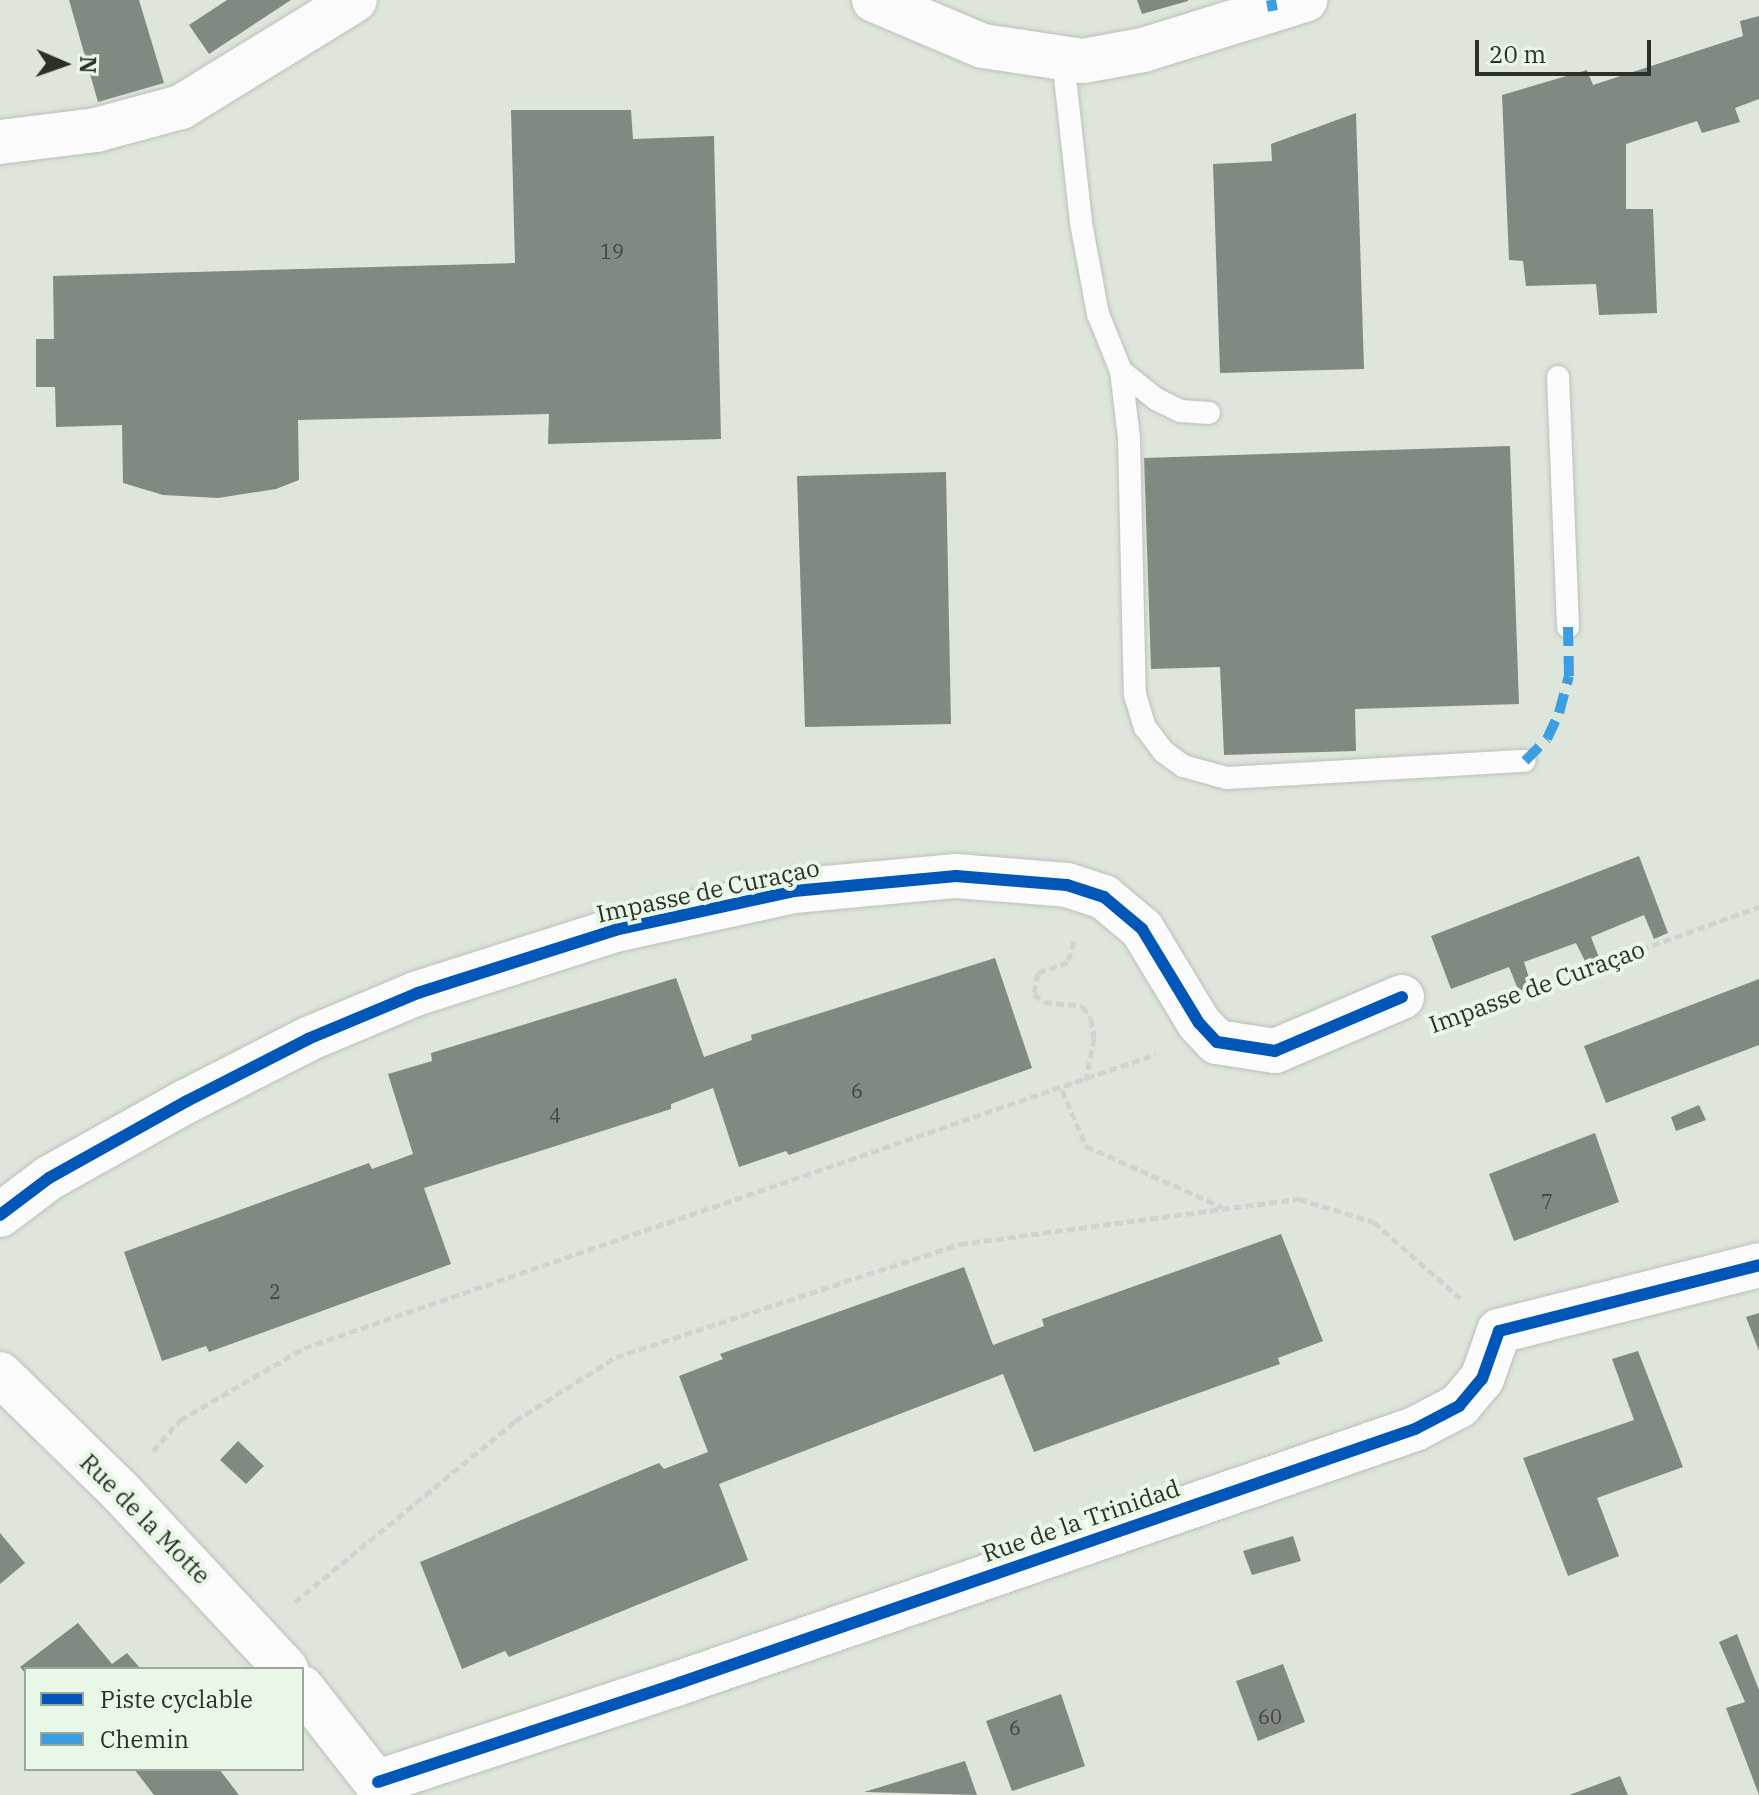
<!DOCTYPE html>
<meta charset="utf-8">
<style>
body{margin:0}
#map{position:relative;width:1759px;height:1795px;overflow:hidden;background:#dee6dc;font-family:"IBM Plex Serif",serif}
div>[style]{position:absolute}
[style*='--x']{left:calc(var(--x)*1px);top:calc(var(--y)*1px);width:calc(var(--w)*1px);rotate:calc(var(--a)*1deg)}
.building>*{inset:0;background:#818a80}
.path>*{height:5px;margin-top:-2.5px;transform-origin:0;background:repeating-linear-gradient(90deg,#d0d3d0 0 8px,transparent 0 12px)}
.roads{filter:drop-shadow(0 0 2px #bbc1ba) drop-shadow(0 0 2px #bbc1ba)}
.lane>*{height:22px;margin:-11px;padding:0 11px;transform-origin:11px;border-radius:11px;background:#fafbfa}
.street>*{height:44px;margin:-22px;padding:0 22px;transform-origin:22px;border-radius:22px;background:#fafbfa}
.quiet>*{height:10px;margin-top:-5px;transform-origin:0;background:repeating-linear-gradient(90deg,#3d9de1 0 20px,transparent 0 30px)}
.cycleway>*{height:12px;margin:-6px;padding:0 6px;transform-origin:6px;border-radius:6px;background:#0057b8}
span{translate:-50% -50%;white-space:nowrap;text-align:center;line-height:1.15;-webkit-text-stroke:8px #e8f7e6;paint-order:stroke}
.number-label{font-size:20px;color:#404640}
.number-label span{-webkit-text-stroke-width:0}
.street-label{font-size:24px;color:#2b302a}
.legend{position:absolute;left:24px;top:1667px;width:280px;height:104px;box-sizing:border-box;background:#e8f7e6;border:2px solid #9ca79b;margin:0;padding:10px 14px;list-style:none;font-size:24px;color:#2b302a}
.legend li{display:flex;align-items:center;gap:16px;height:40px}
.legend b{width:40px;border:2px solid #9ca79b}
.north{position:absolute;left:24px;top:24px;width:80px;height:80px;-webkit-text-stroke:6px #e8f7e6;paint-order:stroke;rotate:92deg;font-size:22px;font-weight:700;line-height:32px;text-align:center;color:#2b302a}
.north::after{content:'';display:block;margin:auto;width:28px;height:36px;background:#2b302a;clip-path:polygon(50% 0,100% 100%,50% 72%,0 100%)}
.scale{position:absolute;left:1475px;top:40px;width:176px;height:36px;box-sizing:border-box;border:4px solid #2b302a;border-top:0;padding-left:10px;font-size:24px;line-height:28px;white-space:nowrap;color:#2b302a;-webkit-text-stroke:6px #e8f7e6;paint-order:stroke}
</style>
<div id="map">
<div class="building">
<i style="clip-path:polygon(69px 0,139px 0,164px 83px,98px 102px)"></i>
<i style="clip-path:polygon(227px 0,291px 0,209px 54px,189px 25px)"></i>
<i style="clip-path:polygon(1137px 0,1188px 0,1188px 1px,1142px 14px)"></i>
<i style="clip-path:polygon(1759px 16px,1759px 99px,1735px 108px,1740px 122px,1702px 133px,1697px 121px,1626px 144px,1626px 209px,1653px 209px,1657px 313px,1599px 315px,1596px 284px,1526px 286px,1523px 261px,1509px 260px,1502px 95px,1587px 70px,1593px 85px,1743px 36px,1740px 21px)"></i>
<i style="clip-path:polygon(511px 110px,631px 110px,633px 139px,714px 136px,721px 439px,548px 444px,549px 414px,298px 420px,299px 480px,276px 489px,218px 498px,163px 495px,123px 483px,122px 425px,56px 427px,55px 387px,36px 387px,36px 339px,54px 339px,53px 276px,515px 263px)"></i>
<i style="clip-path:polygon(1356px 113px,1364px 369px,1220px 373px,1213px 164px,1272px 161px,1271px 144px)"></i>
<i style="clip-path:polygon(1510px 446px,1519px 704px,1355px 709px,1356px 751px,1224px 755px,1220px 667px,1151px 669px,1144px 458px)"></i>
<i style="clip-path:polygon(946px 472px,951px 724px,805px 727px,797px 476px)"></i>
<i style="clip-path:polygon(1639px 856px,1668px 933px,1654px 939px,1644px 915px,1591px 937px,1600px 960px,1587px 965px,1576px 943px,1524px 962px,1532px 987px,1519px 992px,1509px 967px,1451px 989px,1431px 936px)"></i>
<i style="clip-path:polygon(995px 958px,1032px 1068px,789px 1155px,786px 1151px,739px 1167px,713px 1088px,671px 1104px,671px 1109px,424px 1188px,451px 1264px,209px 1352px,206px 1346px,162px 1361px,124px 1252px,369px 1163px,372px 1169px,413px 1154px,388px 1074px,432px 1061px,431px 1053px,676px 978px,704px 1057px,752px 1040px,751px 1035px)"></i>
<i style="clip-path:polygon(1759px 979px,1759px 1045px,1606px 1103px,1584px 1046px)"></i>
<i style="clip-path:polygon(1699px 1105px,1706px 1120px,1676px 1131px,1671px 1117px)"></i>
<i style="clip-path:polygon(1595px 1133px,1619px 1202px,1514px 1241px,1489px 1174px)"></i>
<i style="clip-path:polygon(1281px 1234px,1323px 1341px,1278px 1358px,1280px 1364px,1034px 1452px,1003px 1374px,719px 1484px,748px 1560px,509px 1657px,505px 1651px,462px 1669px,420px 1562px,659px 1463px,664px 1469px,708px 1452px,679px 1376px,723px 1359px,720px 1354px,964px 1267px,993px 1345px,1044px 1326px,1042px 1319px)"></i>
<i style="clip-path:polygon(1759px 1313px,1759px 1351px,1746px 1317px)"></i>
<i style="clip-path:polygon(1638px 1351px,1683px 1467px,1597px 1498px,1619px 1556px,1568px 1576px,1523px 1458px,1634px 1420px,1612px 1359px)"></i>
<i style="clip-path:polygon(238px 1441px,264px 1466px,246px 1484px,220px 1460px)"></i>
<i style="clip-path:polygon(0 1533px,25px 1563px,0 1584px)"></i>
<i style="clip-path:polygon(1293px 1536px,1301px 1561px,1252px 1575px,1243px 1551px)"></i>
<i style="clip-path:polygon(78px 1623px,112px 1664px,127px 1653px,141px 1669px,26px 1669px,26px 1674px,20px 1667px)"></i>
<i style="clip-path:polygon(1737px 1634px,1759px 1690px,1759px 1795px,1726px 1708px,1745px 1702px,1719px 1642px)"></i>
<i style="clip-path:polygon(1283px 1664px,1305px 1722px,1258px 1741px,1236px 1681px)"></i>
<i style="clip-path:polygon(1061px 1694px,1085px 1766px,1012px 1791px,986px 1721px)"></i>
<i style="clip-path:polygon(965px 1761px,977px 1795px,864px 1792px)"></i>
<i style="clip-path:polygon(134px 1769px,219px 1769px,239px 1795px,154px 1795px)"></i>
<i style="clip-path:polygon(1620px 1776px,1628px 1795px,1569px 1795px)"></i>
</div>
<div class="path">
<i style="--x:1074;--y:941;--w:22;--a:106"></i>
<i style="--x:1068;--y:962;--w:32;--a:160"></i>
<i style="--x:1038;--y:973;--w:21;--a:101"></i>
<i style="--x:1034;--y:994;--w:13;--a:39"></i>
<i style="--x:1044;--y:1002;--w:39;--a:6"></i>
<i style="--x:1083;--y:1006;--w:15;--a:58"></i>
<i style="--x:1091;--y:1019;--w:19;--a:81"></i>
<i style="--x:1094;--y:1038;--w:43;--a:100.8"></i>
<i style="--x:1449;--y:1019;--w:330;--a:-19.9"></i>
<i style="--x:1062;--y:1090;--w:61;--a:66.8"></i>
<i style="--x:1086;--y:1146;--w:149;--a:24.2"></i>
<i style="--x:153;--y:1451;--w:41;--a:-48.9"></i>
<i style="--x:180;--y:1420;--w:143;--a:-30.1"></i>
<i style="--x:304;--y:1348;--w:901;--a:-19.04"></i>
<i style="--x:295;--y:1602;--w:285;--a:-39.4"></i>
<i style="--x:515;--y:1421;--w:120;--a:-32.4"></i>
<i style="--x:616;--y:1357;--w:362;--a:-18.2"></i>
<i style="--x:960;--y:1244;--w:342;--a:-7.6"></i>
<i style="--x:1299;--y:1199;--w:78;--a:17"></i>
<i style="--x:1374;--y:1222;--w:115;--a:41.5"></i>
</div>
<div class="roads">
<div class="lane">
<i style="--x:1063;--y:59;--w:165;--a:83.7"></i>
<i style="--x:1081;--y:223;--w:93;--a:79.4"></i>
<i style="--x:1098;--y:314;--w:61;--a:68"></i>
<i style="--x:1121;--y:371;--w:45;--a:38.7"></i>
<i style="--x:1156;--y:399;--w:28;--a:26"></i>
<i style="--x:1181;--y:411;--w:28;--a:4"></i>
<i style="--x:1121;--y:371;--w:67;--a:83.2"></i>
<i style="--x:1129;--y:438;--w:257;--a:88.7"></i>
<i style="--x:1135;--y:695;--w:34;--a:73"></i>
<i style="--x:1145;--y:727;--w:31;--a:53"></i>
<i style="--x:1164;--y:752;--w:24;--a:36"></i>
<i style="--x:1183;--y:766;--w:46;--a:15.3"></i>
<i style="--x:1227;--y:778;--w:298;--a:-3.3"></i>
<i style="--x:1558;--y:377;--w:250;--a:87.7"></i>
</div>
<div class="street">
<i style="--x:874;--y:0;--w:118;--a:22.9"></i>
<i style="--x:983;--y:46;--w:101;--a:8.5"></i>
<i style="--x:1083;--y:61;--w:61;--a:-10.4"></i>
<i style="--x:1143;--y:50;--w:170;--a:-17.2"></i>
<i style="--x:0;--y:142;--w:97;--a:-7.1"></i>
<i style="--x:96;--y:130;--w:88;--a:-15.1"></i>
<i style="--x:181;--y:107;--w:204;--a:-31.6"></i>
<i style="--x:0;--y:1215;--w:61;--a:-37.1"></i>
<i style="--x:49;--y:1178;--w:158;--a:-29.2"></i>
<i style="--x:187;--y:1101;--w:136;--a:-27.1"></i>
<i style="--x:308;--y:1039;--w:119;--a:-22.7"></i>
<i style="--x:418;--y:993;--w:207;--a:-17.7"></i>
<i style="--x:615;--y:930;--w:183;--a:-12.3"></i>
<i style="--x:794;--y:891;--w:163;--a:-5.3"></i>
<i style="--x:956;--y:876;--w:111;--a:4.6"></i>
<i style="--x:1067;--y:885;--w:39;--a:18"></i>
<i style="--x:1104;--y:897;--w:50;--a:40.1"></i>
<i style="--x:1142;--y:929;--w:110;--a:58.8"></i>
<i style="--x:1199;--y:1023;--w:26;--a:47"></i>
<i style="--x:1217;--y:1042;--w:59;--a:8.8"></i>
<i style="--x:1275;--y:1051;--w:138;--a:-23"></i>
<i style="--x:0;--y:1374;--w:166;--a:44.3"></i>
<i style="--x:119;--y:1490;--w:245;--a:47"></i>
<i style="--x:302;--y:1688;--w:136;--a:51.9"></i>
<i style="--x:378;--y:1782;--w:317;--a:-18.2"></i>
<i style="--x:679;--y:1683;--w:779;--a:-19.04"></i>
<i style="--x:1415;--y:1429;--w:50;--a:-27.6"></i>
<i style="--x:1459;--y:1406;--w:35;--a:-50"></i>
<i style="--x:1482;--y:1379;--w:51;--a:-70.5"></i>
<i style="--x:1499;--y:1331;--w:268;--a:-14.2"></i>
</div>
</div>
<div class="quiet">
<i style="--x:1271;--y:0;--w:11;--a:80"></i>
<i style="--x:1525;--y:761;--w:31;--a:-45"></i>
<i style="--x:1547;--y:739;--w:29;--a:-65"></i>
<i style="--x:1559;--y:713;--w:38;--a:-75"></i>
<i style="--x:1569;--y:676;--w:49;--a:-91.2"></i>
</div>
<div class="cycleway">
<i style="--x:0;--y:1215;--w:61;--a:-37.1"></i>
<i style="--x:49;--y:1178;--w:158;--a:-29.2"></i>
<i style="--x:187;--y:1101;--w:136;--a:-27.1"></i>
<i style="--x:308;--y:1039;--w:119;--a:-22.7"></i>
<i style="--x:418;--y:993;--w:207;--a:-17.7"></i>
<i style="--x:615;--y:930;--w:183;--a:-12.3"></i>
<i style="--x:794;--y:891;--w:163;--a:-5.3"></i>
<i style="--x:956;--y:876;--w:111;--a:4.6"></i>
<i style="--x:1067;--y:885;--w:39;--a:18"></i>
<i style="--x:1104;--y:897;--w:50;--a:40.1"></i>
<i style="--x:1142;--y:929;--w:110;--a:58.8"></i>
<i style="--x:1199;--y:1023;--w:26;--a:47"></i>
<i style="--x:1217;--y:1042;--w:59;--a:8.8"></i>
<i style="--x:1275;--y:1051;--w:138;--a:-23"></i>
<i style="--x:378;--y:1782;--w:317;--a:-18.2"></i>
<i style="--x:679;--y:1683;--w:779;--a:-19.04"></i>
<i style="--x:1415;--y:1429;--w:50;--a:-27.6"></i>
<i style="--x:1459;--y:1406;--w:35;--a:-50"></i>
<i style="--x:1482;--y:1379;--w:51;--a:-70.5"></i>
<i style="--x:1499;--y:1331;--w:268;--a:-14.2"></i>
</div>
<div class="number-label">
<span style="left:612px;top:251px">19</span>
<span style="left:857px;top:1090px">6</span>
<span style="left:555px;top:1115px">4</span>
<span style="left:1547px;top:1201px">7</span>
<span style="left:275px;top:1291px">2</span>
<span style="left:1270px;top:1716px">60</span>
<span style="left:1015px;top:1727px">6</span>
</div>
<div class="street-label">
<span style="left:708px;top:891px;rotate:-12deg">Impasse de Curaçao</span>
<span style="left:1537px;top:987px;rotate:-20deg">Impasse de Curaçao</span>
<span style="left:145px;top:1519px;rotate:45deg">Rue de la Motte</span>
<span style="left:1081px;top:1521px;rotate:-19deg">Rue de la Trinidad</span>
</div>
<ul class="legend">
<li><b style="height:10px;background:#0057b8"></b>Piste cyclable</li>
<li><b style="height:10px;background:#3d9de1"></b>Chemin</li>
</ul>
<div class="north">N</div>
<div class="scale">20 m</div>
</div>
